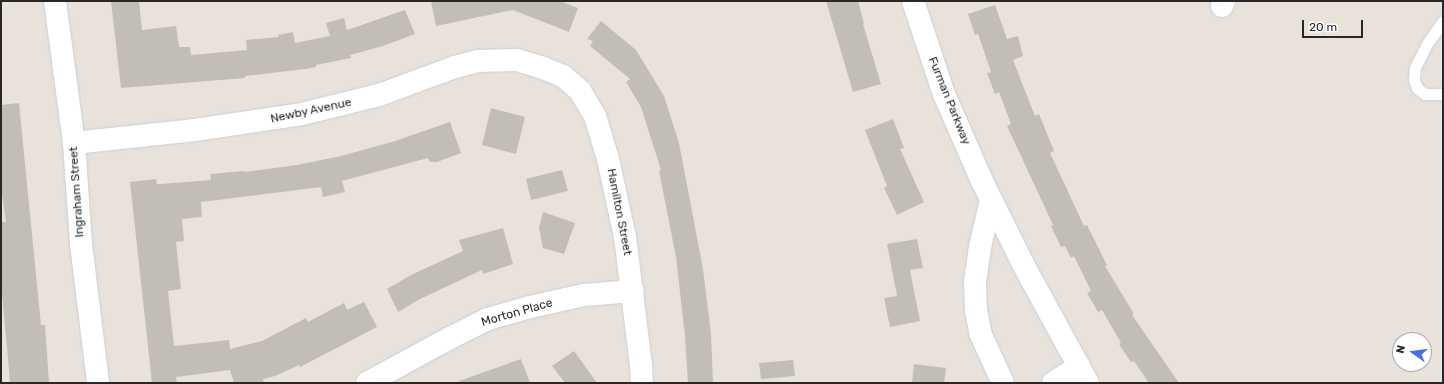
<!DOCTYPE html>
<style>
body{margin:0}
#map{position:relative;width:1444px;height:384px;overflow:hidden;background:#e9e2db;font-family:Rubik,sans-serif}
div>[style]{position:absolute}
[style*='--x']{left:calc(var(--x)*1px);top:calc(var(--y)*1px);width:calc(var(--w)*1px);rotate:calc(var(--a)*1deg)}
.building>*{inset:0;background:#c2bdb7}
.roads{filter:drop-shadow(0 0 1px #caced9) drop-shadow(0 0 1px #caced9)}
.service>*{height:11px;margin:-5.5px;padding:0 5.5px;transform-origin:5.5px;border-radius:5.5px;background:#fff}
.minor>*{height:22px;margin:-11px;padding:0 11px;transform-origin:11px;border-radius:11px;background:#fff}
.tertiary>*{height:22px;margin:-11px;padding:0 11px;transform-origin:11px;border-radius:11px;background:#fff}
span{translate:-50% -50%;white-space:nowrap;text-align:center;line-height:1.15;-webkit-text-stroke:4px #fff;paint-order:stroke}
.street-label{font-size:12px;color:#282828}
.frame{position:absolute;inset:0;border:2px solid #282828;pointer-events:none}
.north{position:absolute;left:1392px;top:332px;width:40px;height:40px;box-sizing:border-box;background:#fff;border:1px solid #a9a9a9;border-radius:50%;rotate:284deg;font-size:11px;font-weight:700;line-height:16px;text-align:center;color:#282828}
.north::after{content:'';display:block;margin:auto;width:14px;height:18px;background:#4a72e8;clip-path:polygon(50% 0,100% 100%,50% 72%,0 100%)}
.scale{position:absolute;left:1302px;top:20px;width:61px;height:18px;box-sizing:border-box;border:2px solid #282828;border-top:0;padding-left:5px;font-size:12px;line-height:14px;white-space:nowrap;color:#282828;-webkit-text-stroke:3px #fff;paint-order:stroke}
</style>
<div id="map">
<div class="building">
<i style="clip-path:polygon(111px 1px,139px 1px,142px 30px,176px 26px,179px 47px,190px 47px,191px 55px,247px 50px,246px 40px,279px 37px,278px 35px,293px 32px,295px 43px,330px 36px,326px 23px,344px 18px,347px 30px,405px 10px,415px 34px,383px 46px,350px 55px,351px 58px,316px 65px,316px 67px,305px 69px,245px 76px,245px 78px,121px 88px)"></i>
<i style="clip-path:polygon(431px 1px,560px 1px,578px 8px,569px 32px,513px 10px,436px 26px)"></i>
<i style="clip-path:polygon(826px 1px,858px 1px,864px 24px,863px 24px,881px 84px,853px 92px)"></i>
<i style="clip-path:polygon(995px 5px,1007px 39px,1018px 36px,1023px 56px,1013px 60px,1035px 116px,1039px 114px,1054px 151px,1050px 153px,1084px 226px,1087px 225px,1107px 265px,1105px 266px,1134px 314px,1132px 315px,1179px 383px,1149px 383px,1134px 361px,1131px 362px,1119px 344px,1121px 343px,1102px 310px,1098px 312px,1087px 293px,1091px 291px,1074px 256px,1071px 258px,1065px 246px,1061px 247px,1051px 226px,1053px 225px,1007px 126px,1011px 124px,999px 92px,995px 94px,987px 73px,991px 72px,978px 34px,975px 35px,968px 14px)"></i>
<i style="clip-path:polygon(601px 21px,636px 50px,664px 96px,679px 143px,703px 269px,711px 334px,713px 383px,688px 383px,685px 336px,676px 257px,659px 171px,661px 170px,641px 107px,626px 82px,630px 79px,590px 46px,593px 41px,587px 39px)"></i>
<i style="clip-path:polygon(19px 103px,41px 325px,45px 325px,49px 383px,10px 383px,8px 359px,1px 282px,1px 222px,6px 222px,1px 187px,1px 105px)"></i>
<i style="clip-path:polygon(491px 108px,525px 117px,516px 154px,482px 145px)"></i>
<i style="clip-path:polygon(893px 119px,904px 148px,900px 149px,924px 202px,897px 215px,884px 188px,887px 186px,865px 130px)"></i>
<i style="clip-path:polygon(450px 122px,461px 153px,437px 162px,430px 162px,428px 158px,342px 181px,345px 192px,323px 197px,321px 187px,201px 202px,202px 217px,182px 219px,184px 241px,176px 242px,181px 289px,168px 291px,174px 346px,229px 340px,230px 349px,262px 341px,306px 318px,308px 322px,344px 303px,347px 310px,364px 302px,377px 327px,300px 367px,299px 365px,275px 376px,263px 379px,264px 383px,234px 383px,230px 370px,176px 377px,177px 383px,152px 383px,130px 182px,156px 179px,157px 184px,161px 184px,211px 180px,210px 174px,244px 171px,244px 172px,297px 165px,341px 156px,392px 142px)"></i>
<i style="clip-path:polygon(562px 170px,568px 191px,531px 200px,526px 179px)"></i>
<i style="clip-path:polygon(543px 212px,575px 223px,564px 254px,543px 248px,539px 228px)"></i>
<i style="clip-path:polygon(503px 228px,513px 264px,483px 274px,482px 270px,420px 299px,398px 312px,387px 289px,411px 275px,463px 251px,459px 240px)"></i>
<i style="clip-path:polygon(917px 239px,923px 268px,910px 270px,920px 321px,890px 327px,884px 298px,897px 296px,887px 244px)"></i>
<i style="clip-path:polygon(574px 351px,597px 383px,565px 383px,552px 366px)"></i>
<i style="clip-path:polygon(521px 359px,530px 383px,459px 383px,459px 381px)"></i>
<i style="clip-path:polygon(793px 360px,795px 376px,761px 379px,759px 363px)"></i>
<i style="clip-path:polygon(914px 364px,946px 368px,944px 383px,912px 383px)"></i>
</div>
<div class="roads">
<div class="service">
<i style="--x:1443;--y:21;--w:28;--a:125"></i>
<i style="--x:1427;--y:44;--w:27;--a:117"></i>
<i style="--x:1415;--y:68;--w:12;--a:95"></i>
<i style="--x:1414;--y:80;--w:9;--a:69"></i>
<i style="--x:1417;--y:88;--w:10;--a:37"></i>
<i style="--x:1425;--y:94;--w:18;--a:0"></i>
</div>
<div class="minor">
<i style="--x:55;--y:1;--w:143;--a:82.4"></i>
<i style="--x:74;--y:143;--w:101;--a:86"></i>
<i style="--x:81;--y:244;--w:140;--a:83"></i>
<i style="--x:1222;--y:6;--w:5;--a:-68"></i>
<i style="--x:74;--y:143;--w:122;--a:-6.1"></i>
<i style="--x:195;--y:130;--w:108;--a:-8.5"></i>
<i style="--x:302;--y:114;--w:79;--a:-13.9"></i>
<i style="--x:379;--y:95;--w:81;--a:-20.2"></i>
<i style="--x:455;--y:67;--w:23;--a:-15"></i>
<i style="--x:477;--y:61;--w:40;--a:-1.4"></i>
<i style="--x:517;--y:60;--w:27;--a:17"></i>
<i style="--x:543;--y:68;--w:22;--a:22"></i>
<i style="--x:563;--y:76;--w:23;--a:41"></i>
<i style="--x:580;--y:91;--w:29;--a:59"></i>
<i style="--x:595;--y:116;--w:45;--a:73.2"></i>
<i style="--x:608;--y:159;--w:80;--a:77.7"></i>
<i style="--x:625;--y:237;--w:129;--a:82.9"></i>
<i style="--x:641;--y:365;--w:18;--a:87"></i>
<i style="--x:367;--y:383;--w:94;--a:-28.5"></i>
<i style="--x:450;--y:338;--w:42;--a:-26.6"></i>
<i style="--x:488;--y:319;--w:44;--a:-15.9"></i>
<i style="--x:530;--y:307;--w:55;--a:-12.5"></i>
<i style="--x:584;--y:295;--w:49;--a:-4.7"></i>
<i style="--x:1053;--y:383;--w:31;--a:-33"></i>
</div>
<div class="tertiary">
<i style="--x:913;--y:1;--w:98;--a:71.6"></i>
<i style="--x:944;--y:94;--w:95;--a:66.4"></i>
<i style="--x:982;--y:181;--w:93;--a:63.7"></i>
<i style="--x:1023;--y:264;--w:136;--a:61.4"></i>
<i style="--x:991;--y:200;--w:48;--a:103.2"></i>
<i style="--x:980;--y:247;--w:35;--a:98"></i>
<i style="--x:975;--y:282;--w:28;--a:88"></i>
<i style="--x:976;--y:310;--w:25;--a:79"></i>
<i style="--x:981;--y:335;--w:53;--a:65.4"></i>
</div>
</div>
<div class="street-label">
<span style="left:949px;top:101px;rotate:68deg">Furman Parkway</span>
<span style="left:311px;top:111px;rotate:-12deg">Newby Avenue</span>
<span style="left:77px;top:192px;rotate:-94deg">Ingraham Street</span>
<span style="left:619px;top:212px;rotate:79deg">Hamilton Street</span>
<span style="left:517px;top:313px;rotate:-16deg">Morton Place</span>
</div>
<div class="frame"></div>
<div class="north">N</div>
<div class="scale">20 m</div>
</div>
